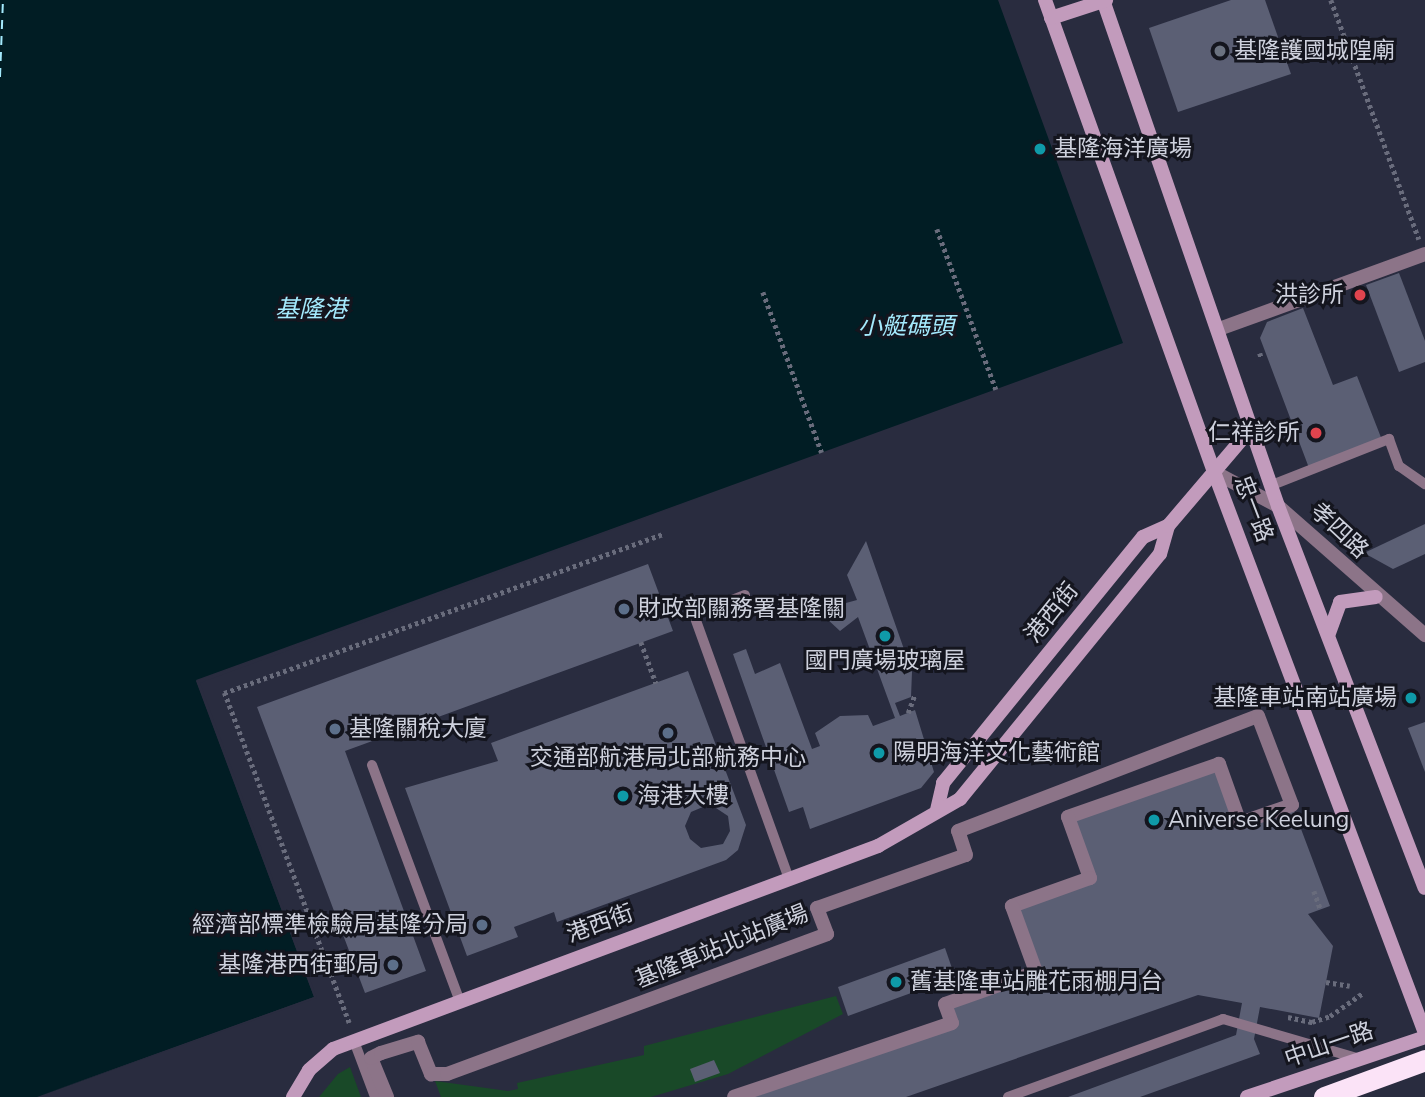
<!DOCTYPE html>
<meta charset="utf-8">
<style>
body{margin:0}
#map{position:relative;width:1425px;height:1097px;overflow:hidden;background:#292c3f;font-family:"Nunito Sans","Noto Sans TC",sans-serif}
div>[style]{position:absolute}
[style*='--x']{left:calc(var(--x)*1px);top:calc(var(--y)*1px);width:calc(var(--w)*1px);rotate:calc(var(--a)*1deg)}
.green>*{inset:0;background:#194928}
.water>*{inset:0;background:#011d24}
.pier>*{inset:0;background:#292c3f}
.ferry>*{height:2px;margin-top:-1px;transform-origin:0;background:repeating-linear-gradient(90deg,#a4eafd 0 9px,transparent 0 16px)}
.building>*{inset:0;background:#5b5f74}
.path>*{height:4.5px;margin-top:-2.25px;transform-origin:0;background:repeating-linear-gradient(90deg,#696c7c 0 3.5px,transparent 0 7px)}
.lane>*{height:10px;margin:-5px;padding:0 5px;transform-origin:5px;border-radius:5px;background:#8c7488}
.street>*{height:14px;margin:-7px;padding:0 7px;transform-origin:7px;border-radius:7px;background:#8c7488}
.secondary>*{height:14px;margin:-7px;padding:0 7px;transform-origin:7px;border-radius:7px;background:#c29bbc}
.highway>*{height:21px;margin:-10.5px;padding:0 10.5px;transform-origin:10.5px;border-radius:10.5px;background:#fbe3f7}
.dots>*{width:19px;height:19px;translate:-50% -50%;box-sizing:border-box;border:4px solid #14151e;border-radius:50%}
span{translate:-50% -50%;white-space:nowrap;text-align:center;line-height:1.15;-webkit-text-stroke:6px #14151e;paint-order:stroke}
.poi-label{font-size:23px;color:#ced1dd}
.left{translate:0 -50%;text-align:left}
.right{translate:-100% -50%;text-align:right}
.street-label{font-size:23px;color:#ced1dd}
.water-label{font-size:24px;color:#a4eafd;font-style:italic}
</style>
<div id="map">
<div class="green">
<i style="clip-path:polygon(836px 996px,843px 1014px,728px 1074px,651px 1097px,441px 1097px,435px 1081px,508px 1091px,518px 1089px,517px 1083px,644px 1055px,644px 1046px)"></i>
<i style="clip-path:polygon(350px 1067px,361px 1097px,319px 1097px,338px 1074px)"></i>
</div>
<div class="water">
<i style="clip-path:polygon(0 0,998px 0,1123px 343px,196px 680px,314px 997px,37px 1097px,0 1097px)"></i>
</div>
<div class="pier">
<i style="clip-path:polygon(709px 494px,200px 683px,317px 998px,36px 1097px,314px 997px,196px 681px)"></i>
</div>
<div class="ferry">
<i style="--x:0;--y:77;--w:77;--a:-87.8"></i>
</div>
<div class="building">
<i style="clip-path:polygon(1231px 0,1265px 0,1291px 74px,1178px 112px,1149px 28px)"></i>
<i style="clip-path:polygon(1399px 273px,1425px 341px,1425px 362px,1399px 372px,1366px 285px)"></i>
<i style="clip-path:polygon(1303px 308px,1333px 385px,1357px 376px,1382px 440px,1309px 468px,1260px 338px,1267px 322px)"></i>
<i style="clip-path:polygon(1425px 524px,1425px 554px,1393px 569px,1364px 553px)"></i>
<i style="clip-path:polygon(866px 541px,912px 672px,911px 697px,895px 703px,900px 716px,915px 710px,934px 772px,921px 788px,810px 829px,803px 807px,789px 812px,733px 654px,746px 649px,755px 674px,780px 663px,812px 749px,820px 746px,815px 733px,840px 716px,868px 715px,873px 726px,895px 718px,858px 617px,840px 631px,826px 618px,831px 607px,857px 600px,847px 575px)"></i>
<i style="clip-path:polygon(648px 564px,673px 631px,345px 751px,426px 971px,365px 993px,257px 707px)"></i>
<i style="clip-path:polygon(evenodd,688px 671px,746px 825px,738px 850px,726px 860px,557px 922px,554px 912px,514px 927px,518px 937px,467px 956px,405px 788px,498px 761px,491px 743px,688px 671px,710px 804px,728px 816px,730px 831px,723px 844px,701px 848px,690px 839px,685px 826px,691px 812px,710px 804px)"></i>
<i style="clip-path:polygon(1425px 722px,1425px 772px,1408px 728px)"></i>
<i style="clip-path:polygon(1219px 764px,1240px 823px,1292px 805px,1330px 906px,1308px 914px,1333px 946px,1319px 1018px,1260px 1007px,1254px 1039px,1260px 1054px,1140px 1097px,1068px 1097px,1236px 1035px,1242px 1003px,1198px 995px,906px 1097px,735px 1097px,952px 1023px,945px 1004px,1036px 972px,1012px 906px,1090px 878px,1068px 817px)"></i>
<i style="clip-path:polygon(945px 948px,955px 977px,848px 1016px,838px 987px)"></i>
<i style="clip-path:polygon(714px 1060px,720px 1073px,695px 1082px,690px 1069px)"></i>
</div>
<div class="path">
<i style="--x:1331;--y:0;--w:255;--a:69.8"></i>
<i style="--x:937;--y:229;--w:171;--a:69.8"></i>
<i style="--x:763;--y:292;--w:171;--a:69.9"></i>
<i style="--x:1260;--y:353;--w:4;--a:76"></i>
<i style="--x:641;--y:642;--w:44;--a:69.9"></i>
<i style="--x:908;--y:713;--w:20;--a:-70"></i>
<i style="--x:1314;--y:891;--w:20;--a:70"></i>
<i style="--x:1326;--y:982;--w:24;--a:9"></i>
<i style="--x:1288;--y:1017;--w:25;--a:12"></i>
<i style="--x:1312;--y:1022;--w:19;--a:-18"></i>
<i style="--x:1330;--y:1016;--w:39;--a:-35"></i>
<i style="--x:349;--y:1023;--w:353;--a:-110.7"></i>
<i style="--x:224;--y:693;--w:468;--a:-19.9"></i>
</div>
<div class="lane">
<i style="--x:1272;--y:485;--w:126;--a:-21.5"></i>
<i style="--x:1389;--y:439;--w:29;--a:70"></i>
<i style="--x:1399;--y:466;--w:32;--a:35"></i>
<i style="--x:745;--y:595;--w:55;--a:158.6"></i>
<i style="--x:694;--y:615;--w:281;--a:70.2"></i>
<i style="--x:372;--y:765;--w:252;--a:69.6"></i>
<i style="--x:354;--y:1041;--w:60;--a:69.4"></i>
<i style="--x:1008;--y:1097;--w:229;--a:-19.9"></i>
<i style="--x:1223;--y:1019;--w:143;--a:16.3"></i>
</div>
<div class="street">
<i style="--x:1219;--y:329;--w:219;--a:-20"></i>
<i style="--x:1214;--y:472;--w:72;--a:28"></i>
<i style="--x:1278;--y:506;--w:196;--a:41.3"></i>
<i style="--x:387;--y:1097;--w:42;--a:-112.3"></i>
<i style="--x:371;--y:1058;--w:11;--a:-27"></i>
<i style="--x:381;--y:1053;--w:39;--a:-17"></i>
<i style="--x:418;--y:1042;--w:35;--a:68"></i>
<i style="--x:431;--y:1074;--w:16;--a:0"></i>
<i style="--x:447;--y:1074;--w:405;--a:-20.2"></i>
<i style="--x:827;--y:934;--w:28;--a:-111"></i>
<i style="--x:817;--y:908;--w:158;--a:-19.6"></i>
<i style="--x:966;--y:855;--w:25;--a:-108"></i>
<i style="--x:958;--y:831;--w:321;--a:-21"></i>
<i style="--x:1258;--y:716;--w:95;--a:69.1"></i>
<i style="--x:1292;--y:805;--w:55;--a:160.9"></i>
<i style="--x:1240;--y:823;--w:63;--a:-109.6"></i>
<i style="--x:1219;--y:764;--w:160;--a:160.7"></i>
<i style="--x:1068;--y:817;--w:65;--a:70.2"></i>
<i style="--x:1090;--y:878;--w:83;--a:160.3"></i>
<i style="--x:1012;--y:906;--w:70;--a:70"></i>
<i style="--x:1036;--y:972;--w:96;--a:160.6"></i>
<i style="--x:945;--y:1004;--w:20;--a:70"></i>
<i style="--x:952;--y:1023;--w:230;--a:161.3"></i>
</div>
<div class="secondary">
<i style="--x:1045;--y:0;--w:501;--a:70.3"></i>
<i style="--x:1214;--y:472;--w:599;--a:69.39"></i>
<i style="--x:1103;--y:0;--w:535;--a:70.92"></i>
<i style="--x:1278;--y:506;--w:409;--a:69"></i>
<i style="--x:1051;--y:18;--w:58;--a:-18.1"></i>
<i style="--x:1329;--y:633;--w:33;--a:-70"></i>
<i style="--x:1340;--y:602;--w:36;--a:-8"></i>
<i style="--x:937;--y:810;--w:28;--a:-77"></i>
<i style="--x:943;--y:783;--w:317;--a:-50.9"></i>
<i style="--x:1143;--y:537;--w:27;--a:-24"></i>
<i style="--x:293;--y:1097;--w:31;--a:-59"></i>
<i style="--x:309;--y:1070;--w:32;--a:-41"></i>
<i style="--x:333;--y:1049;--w:582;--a:-20.43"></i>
<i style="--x:878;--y:846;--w:95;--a:-29.8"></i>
<i style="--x:960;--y:799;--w:316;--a:-50.8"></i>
<i style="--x:1160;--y:554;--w:29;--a:-74"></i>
<i style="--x:1168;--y:526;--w:131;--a:-49.6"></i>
<i style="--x:1247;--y:1097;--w:188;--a:-18.6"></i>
</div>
<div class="highway">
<i style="--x:1324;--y:1097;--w:108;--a:-20.1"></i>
</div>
<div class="dots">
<i style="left:1220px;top:51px;background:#6b7280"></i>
<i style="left:1040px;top:149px;background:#0f9aa8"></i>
<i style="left:1360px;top:295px;background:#e0444e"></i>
<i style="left:1316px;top:433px;background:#e0444e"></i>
<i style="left:624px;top:609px;background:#5c6f8a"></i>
<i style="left:885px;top:636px;background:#0f9aa8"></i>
<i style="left:1411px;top:698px;background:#0f9aa8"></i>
<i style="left:335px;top:729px;background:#5c6f8a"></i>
<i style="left:668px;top:733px;background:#5c6f8a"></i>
<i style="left:879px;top:753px;background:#0f9aa8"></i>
<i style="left:623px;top:796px;background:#0f9aa8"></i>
<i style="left:1154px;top:820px;background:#0f9aa8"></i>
<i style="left:482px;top:925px;background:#5c6f8a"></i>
<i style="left:393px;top:965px;background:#5c6f8a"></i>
<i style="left:896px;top:982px;background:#0f9aa8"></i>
</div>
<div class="poi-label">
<span class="left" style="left:1234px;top:51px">基隆護國城隍廟</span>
<span class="left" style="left:1054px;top:149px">基隆海洋廣場</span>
<span class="right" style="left:1344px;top:295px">洪診所</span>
<span class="right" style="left:1300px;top:433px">仁祥診所</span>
<span class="left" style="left:638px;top:609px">財政部關務署基隆關</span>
<span style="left:885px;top:661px">國門廣場玻璃屋</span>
<span class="right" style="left:1397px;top:698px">基隆車站南站廣場</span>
<span class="left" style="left:349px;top:729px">基隆關稅大廈</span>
<span class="left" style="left:893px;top:753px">陽明海洋文化藝術館</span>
<span style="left:668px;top:758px">交通部航港局北部航務中心</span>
<span class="left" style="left:637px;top:796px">海港大樓</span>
<span class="left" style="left:1168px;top:820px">Aniverse Keelung</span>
<span class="right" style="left:468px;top:925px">經濟部標準檢驗局基隆分局</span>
<span class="right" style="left:379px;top:965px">基隆港西街郵局</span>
<span class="left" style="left:910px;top:982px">舊基隆車站雕花雨棚月台</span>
</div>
<div class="street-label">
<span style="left:1253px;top:509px;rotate:69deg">忠一路</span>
<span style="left:1339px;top:531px;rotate:43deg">孝四路</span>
<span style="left:1052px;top:613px;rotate:-51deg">港西街</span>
<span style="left:600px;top:924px;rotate:-20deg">港西街</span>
<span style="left:722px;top:947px;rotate:-22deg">基隆車站北站廣場</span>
<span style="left:1329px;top:1045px;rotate:-19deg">中山一路</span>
</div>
<div class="water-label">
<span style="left:311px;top:310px">基隆港</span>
<span style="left:906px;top:327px">小艇碼頭</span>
</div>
</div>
